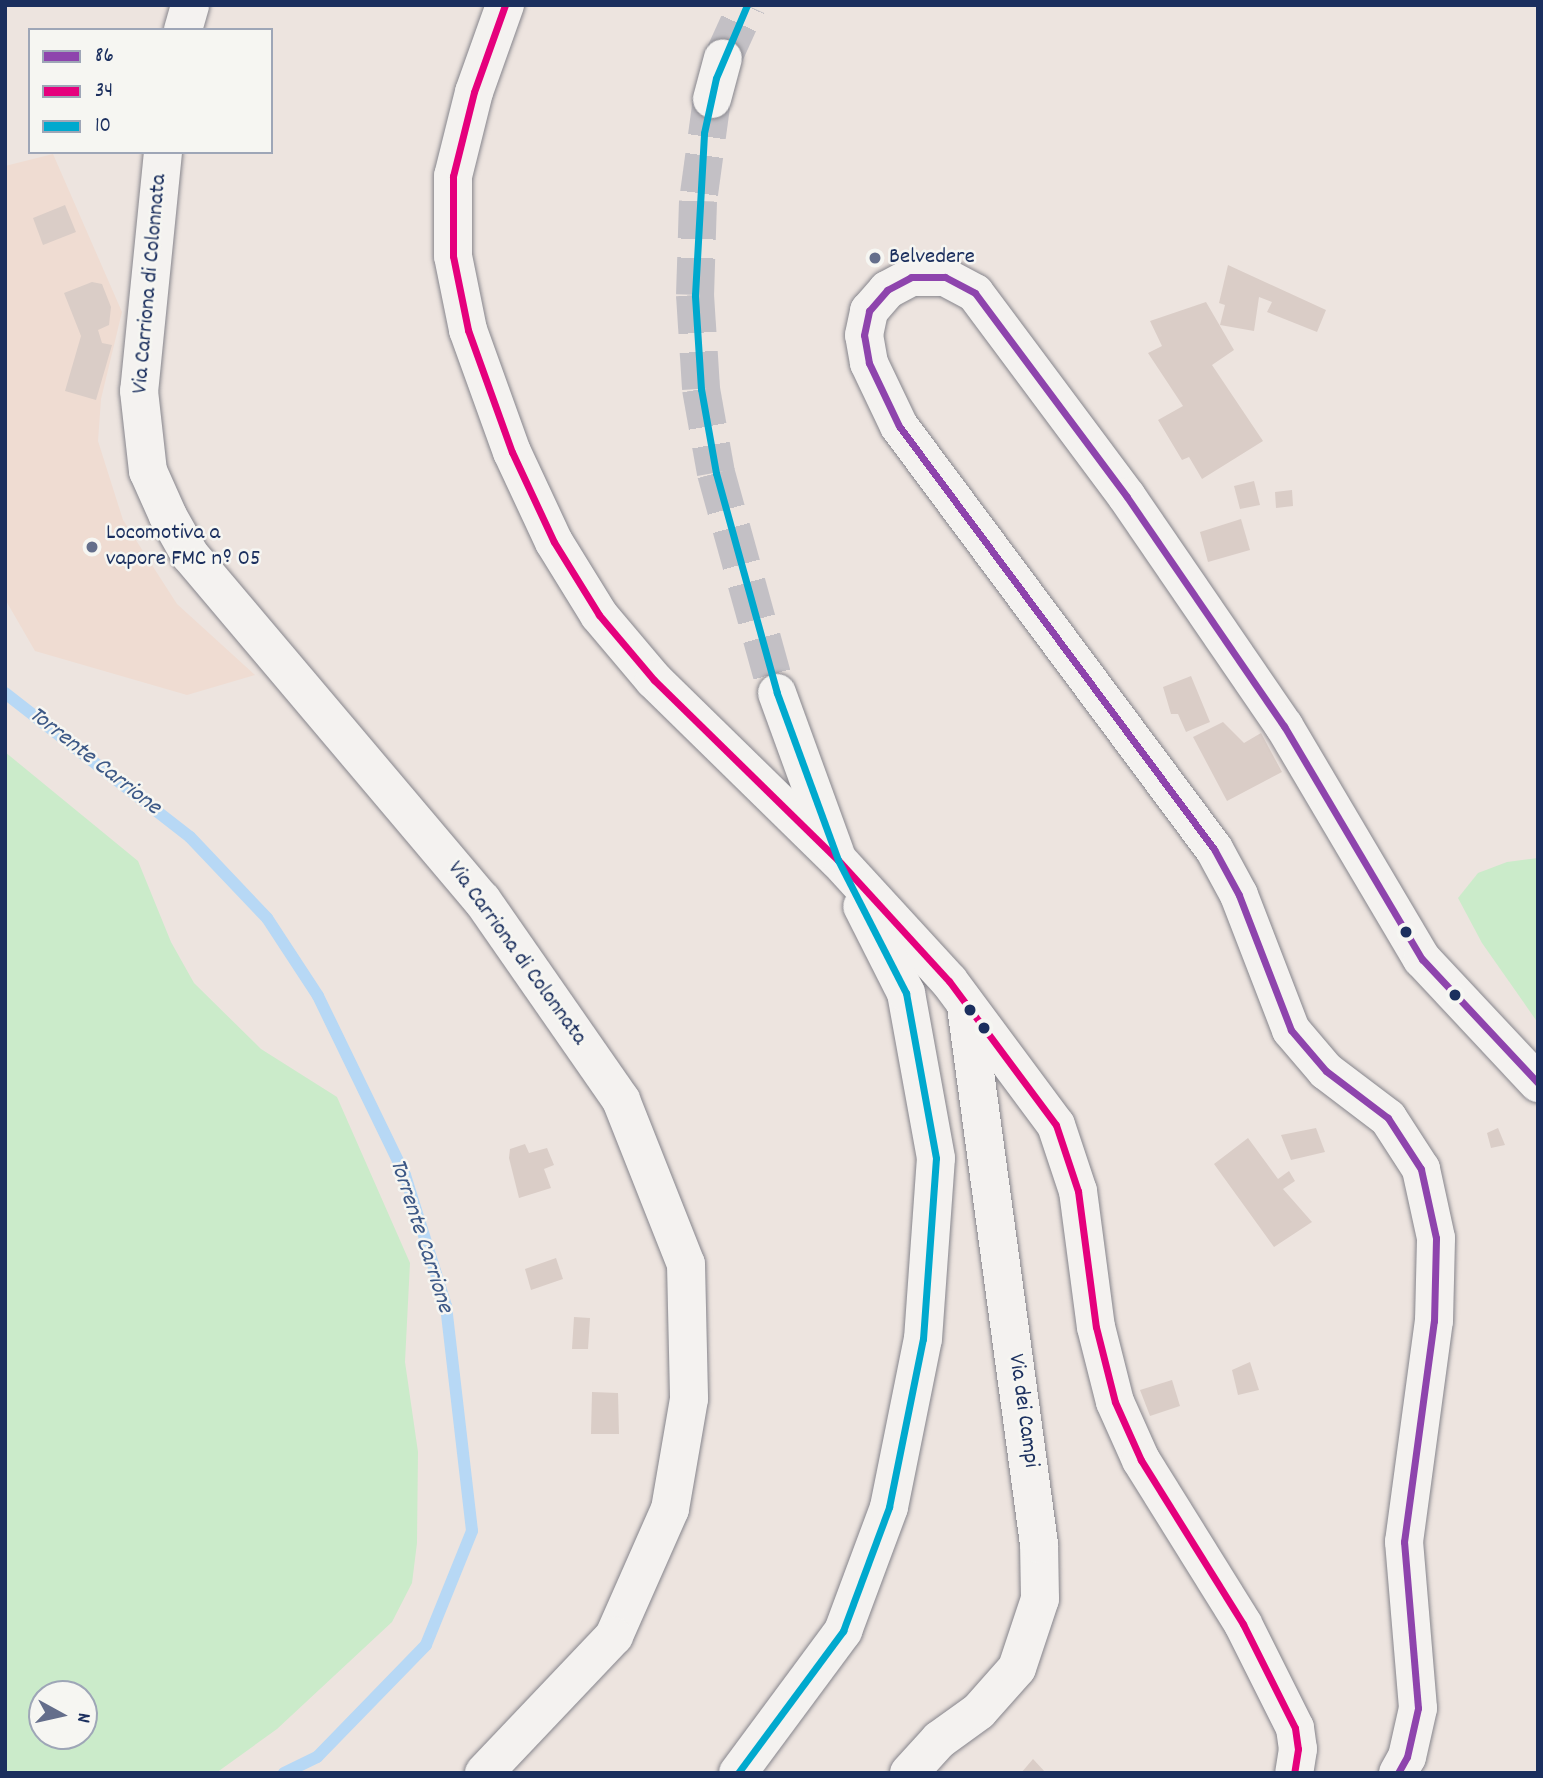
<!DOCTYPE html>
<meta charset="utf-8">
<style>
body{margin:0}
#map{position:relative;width:1543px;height:1778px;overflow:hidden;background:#ede4df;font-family:Dekko,sans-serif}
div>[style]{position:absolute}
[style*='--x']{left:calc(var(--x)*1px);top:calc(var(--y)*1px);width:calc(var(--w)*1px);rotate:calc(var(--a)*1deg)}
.built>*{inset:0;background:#efdcd2}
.green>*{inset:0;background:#cbebca}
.stream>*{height:12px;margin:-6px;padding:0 6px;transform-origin:6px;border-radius:6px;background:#b7d8f5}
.building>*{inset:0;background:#dacdc7}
.minor-tunnel>*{height:38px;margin-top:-19px;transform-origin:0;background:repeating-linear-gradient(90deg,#c3c0c5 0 38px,transparent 0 57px)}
.roads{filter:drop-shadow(0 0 2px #86858c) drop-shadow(0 0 2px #86858c)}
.minor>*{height:38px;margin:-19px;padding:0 19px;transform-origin:19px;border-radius:19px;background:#f4f2f0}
.major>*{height:38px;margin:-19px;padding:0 19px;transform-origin:19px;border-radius:19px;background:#f4f2f0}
.bus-1>*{height:7px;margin:-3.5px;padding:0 3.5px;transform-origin:3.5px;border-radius:3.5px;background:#8e44ad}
.bus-2>*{height:7px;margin:-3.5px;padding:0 3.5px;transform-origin:3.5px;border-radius:3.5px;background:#e5007d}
.bus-3>*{height:7px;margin:-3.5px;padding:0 3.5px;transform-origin:3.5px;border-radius:3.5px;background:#00a9ce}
.dots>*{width:19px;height:19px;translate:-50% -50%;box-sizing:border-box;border:4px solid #f6f6f2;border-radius:50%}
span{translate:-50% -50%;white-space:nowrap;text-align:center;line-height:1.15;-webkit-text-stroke:5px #f6f6f2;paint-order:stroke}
.poi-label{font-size:23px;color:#1b2f5e}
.left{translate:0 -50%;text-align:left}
.street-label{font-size:23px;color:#1b2f5e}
.water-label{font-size:24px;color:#3c5886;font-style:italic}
.frame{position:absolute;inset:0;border:7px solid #1b2f5e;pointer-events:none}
.legend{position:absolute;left:28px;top:28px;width:245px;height:126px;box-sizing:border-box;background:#f6f6f2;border:2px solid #9ea6b7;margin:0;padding:9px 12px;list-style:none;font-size:21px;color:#1b2f5e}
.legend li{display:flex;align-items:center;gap:14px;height:35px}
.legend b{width:35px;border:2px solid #9ea6b7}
.north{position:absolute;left:28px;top:1680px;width:70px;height:70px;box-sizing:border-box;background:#f6f6f2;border:2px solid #9ea6b7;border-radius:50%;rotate:98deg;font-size:19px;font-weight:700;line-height:28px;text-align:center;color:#1b2f5e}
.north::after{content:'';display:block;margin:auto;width:24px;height:32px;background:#646e8b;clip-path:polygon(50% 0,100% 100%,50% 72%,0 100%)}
</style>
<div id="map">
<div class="built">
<i style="clip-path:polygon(53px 154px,122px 312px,101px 399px,98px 441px,123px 520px,177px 604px,255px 675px,187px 695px,35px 651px,5px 599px,5px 166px)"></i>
</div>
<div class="green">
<i style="clip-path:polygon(evenodd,5px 752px,138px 861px,171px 942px,194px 983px,261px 1049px,337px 1097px,410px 1263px,405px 1362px,418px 1452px,417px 1543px,412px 1583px,392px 1622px,277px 1729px,216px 1773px,5px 1773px,5px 752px,42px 1694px,84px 1694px,84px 1736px,42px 1736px,42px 1694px)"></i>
<i style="clip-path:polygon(1538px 858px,1538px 1023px,1482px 943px,1458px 898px,1478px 873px,1507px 862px)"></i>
</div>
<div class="stream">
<i style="--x:5;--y:693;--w:234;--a:37.9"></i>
<i style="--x:190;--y:837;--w:112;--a:46.5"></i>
<i style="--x:267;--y:918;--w:93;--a:56.8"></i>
<i style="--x:318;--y:996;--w:199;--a:64.1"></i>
<i style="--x:405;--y:1175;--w:137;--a:72.6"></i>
<i style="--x:446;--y:1306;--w:226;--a:83.4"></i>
<i style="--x:472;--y:1531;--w:123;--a:112"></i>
<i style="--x:426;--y:1645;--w:156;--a:134.2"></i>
<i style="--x:317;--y:1757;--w:37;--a:154"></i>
</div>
<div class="building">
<i style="clip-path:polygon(65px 205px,76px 232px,43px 245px,33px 218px)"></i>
<i style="clip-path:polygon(1228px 265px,1326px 310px,1317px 332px,1267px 312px,1272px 302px,1259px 297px,1254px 331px,1220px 325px,1225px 305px,1219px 303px)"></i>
<i style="clip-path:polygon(92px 282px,102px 284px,111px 307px,109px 325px,98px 330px,102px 343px,112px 345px,96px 400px,65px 391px,81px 336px,64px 293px)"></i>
<i style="clip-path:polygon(1206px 302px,1234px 350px,1212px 365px,1263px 441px,1202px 479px,1189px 457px,1182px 460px,1158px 420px,1183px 406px,1148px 353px,1162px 346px,1150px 321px)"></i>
<i style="clip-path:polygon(1254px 481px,1260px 505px,1240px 509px,1234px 486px)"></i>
<i style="clip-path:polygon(1292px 490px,1293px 506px,1276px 508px,1275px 492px)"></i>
<i style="clip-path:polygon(1241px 519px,1250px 550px,1208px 562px,1200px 532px)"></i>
<i style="clip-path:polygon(1191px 676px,1210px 722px,1186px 732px,1178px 714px,1171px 714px,1163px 687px)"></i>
<i style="clip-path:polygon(1223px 722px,1244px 743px,1261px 733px,1282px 772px,1227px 801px,1193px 737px)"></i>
<i style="clip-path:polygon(1316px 1128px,1325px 1152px,1291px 1160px,1281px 1135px)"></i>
<i style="clip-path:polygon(1498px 1128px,1505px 1145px,1491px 1148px,1487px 1133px)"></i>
<i style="clip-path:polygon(1248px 1138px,1278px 1179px,1289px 1171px,1295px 1181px,1283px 1189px,1312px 1222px,1274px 1247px,1214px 1164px)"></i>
<i style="clip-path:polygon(525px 1144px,529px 1153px,547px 1148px,554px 1165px,544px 1169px,551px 1188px,519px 1198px,509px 1158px,510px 1149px)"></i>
<i style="clip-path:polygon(556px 1258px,563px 1279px,531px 1290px,525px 1269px)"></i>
<i style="clip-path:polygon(574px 1317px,590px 1318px,588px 1349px,572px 1349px)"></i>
<i style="clip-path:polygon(1250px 1362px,1259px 1390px,1238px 1395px,1232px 1370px)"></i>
<i style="clip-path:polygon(1172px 1380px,1180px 1406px,1150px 1416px,1140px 1390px)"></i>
<i style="clip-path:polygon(592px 1392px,618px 1393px,619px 1434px,591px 1434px)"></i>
<i style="clip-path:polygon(1033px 1759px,1046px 1773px,1021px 1773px)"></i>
</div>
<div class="minor-tunnel">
<i style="--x:723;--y:58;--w:58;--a:-65.6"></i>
<i style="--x:712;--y:99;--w:103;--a:97.8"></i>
<i style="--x:698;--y:201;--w:94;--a:91.8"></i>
<i style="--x:695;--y:295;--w:94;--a:86.3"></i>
<i style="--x:701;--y:389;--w:85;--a:79.9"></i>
<i style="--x:716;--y:473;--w:228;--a:74.5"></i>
</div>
<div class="roads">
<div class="minor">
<i style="--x:505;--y:5;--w:92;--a:109.6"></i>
<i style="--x:474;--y:92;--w:87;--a:104"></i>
<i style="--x:453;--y:176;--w:80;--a:90"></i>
<i style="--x:453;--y:256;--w:76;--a:78.5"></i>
<i style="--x:468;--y:330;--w:130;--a:70.2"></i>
<i style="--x:512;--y:452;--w:99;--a:65"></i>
<i style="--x:554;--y:542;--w:86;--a:58.3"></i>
<i style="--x:599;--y:615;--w:85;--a:49.8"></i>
<i style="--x:654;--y:680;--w:257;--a:44.4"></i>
<i style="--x:838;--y:860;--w:164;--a:47.5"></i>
<i style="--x:949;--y:981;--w:179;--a:53.4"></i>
<i style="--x:1056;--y:1125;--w:70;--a:71.6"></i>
<i style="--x:1078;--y:1191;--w:137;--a:82.5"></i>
<i style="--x:1096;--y:1327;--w:77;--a:75.8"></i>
<i style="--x:1115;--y:1402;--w:64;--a:65.9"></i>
<i style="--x:1141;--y:1460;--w:193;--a:58.1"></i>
<i style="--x:1243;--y:1624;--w:116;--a:63.4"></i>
<i style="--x:1295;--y:1728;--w:21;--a:82"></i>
<i style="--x:1298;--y:1749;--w:24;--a:99"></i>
<i style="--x:712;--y:99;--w:42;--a:-75"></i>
<i style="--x:777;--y:693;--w:169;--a:70"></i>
<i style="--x:738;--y:1773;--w:177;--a:-53.5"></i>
<i style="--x:843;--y:1631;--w:132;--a:-69.6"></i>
<i style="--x:889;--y:1507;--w:171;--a:-78.6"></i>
<i style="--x:923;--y:1339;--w:181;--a:-85.9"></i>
<i style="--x:936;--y:1158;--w:168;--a:-100.3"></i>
<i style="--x:906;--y:993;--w:97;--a:-116.8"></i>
<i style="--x:909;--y:1773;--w:45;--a:-47.7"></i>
<i style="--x:939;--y:1740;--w:49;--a:-35.9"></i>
<i style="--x:979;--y:1711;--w:57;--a:-48.5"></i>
<i style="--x:1017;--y:1668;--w:73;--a:-71.6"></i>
<i style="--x:1040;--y:1599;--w:55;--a:-91"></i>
<i style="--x:1039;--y:1544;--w:543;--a:-97.73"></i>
<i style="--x:1398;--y:1773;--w:18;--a:-61"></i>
<i style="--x:1407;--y:1757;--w:50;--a:-77.3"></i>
<i style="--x:1418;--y:1708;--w:167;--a:-94.8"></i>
<i style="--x:1404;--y:1542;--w:223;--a:-82.3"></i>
<i style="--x:1434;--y:1321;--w:83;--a:-88.6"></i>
<i style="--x:1436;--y:1238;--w:71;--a:-102.3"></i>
<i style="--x:1421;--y:1169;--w:61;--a:-122.9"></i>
<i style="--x:1388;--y:1118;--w:78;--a:-142.8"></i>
<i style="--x:1326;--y:1071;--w:54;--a:-130.5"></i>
<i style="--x:1291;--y:1030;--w:145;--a:-111.1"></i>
<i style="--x:1239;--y:895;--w:52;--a:-118.5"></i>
<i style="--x:1214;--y:849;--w:527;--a:-126.67"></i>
<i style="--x:899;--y:426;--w:70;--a:-115.5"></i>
<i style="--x:869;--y:363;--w:28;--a:-100"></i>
<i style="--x:864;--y:335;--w:25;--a:-78"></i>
<i style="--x:869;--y:311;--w:28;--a:-49"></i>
<i style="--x:887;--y:290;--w:27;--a:-28"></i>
<i style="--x:911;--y:277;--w:34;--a:0"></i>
<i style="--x:945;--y:277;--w:34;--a:28"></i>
<i style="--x:975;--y:293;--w:254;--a:53.3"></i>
<i style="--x:1127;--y:497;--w:278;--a:55.6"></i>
<i style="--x:1284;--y:726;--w:271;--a:59.4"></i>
<i style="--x:1422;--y:959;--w:170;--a:46.9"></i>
</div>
<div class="major">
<i style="--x:183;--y:30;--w:26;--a:-74"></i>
<i style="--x:163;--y:152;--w:240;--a:95.7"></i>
<i style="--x:139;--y:391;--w:81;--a:83.6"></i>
<i style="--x:148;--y:471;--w:49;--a:66"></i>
<i style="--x:168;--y:516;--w:45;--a:60.6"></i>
<i style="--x:190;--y:555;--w:452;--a:49.8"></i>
<i style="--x:482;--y:900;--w:244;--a:55.2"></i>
<i style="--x:621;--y:1100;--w:176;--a:68.4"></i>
<i style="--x:686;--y:1264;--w:135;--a:88.7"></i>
<i style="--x:689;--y:1399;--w:112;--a:99.8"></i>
<i style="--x:670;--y:1509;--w:139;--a:113.8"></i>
<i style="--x:614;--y:1636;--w:189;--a:133.5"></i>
</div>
</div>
<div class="bus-1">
<i style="--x:1398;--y:1773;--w:18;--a:-61"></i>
<i style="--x:1407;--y:1757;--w:50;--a:-77.3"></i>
<i style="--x:1418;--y:1708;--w:167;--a:-94.8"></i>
<i style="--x:1404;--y:1542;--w:223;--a:-82.3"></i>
<i style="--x:1434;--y:1321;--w:83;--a:-88.6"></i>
<i style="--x:1436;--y:1238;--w:71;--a:-102.3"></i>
<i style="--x:1421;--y:1169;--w:61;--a:-122.9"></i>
<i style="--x:1388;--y:1118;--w:78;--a:-142.8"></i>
<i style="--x:1326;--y:1071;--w:54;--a:-130.5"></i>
<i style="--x:1291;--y:1030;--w:145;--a:-111.1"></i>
<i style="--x:1239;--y:895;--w:52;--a:-118.5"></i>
<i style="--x:1214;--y:849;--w:527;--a:-126.67"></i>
<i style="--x:899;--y:426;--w:70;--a:-115.5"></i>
<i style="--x:869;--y:363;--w:28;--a:-100"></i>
<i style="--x:864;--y:335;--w:25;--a:-78"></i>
<i style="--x:869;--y:311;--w:28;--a:-49"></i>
<i style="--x:887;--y:290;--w:27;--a:-28"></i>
<i style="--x:911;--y:277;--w:34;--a:0"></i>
<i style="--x:945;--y:277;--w:34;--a:28"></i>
<i style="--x:975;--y:293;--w:254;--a:53.3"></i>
<i style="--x:1127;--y:497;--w:278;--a:55.6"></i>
<i style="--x:1284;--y:726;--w:271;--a:59.4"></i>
<i style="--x:1422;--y:959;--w:170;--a:46.9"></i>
</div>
<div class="bus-2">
<i style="--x:505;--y:5;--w:92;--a:109.6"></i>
<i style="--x:474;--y:92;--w:87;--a:104"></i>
<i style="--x:453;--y:176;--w:80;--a:90"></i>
<i style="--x:453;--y:256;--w:76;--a:78.5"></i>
<i style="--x:468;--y:330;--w:130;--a:70.2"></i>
<i style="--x:512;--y:452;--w:99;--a:65"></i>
<i style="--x:554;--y:542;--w:86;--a:58.3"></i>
<i style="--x:599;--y:615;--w:85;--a:49.8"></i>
<i style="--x:654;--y:680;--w:257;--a:44.4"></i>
<i style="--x:838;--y:860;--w:164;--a:47.5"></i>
<i style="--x:949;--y:981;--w:179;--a:53.4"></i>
<i style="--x:1056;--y:1125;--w:70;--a:71.6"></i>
<i style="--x:1078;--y:1191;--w:137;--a:82.5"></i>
<i style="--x:1096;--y:1327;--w:77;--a:75.8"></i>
<i style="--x:1115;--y:1402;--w:64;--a:65.9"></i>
<i style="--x:1141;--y:1460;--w:193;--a:58.1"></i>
<i style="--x:1243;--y:1624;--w:116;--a:63.4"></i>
<i style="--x:1295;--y:1728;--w:21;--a:82"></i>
<i style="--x:1298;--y:1749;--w:24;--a:99"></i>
</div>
<div class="bus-3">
<i style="--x:738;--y:1773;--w:177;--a:-53.5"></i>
<i style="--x:843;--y:1631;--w:132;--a:-69.6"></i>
<i style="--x:889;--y:1507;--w:171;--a:-78.6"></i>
<i style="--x:923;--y:1339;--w:181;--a:-85.9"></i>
<i style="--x:936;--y:1158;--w:168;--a:-100.3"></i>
<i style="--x:906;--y:993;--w:149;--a:-117.1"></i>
<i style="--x:838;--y:860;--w:178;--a:-110.1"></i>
<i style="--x:777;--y:693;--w:228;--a:-105.5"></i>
<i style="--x:716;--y:473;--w:85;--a:-100.1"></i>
<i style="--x:701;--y:389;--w:94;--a:-93.7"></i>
<i style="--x:695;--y:295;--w:162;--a:-86.8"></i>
<i style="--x:704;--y:133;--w:56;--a:-77.7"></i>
<i style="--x:716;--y:78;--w:79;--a:-67"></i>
</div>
<div class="dots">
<i style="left:875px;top:258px;background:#646e8b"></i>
<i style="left:92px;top:547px;background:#646e8b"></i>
<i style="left:1406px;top:932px;background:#1b2f5e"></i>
<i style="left:1455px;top:995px;background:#1b2f5e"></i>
<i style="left:970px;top:1010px;background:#1b2f5e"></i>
<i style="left:984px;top:1028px;background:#1b2f5e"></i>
</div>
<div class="poi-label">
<span class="left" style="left:889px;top:258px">Belvedere</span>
<span class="left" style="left:106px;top:547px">Locomotiva a<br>vapore FMC nº 05</span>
</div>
<div class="street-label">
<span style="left:151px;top:284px;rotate:-85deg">Via Carriona di Colonnata</span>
<span style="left:516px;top:954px;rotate:54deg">Via Carriona di Colonnata</span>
<span style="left:1022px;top:1411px;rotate:82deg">Via dei Campi</span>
</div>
<div class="water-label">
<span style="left:94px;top:762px;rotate:38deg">Torrente Carrione</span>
<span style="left:420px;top:1236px;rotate:72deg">Torrente Carrione</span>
</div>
<div class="frame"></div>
<ul class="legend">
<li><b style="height:9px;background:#8e44ad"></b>86</li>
<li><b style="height:9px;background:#e5007d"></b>34</li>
<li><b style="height:9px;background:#00a9ce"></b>10</li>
</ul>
<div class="north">N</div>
</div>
